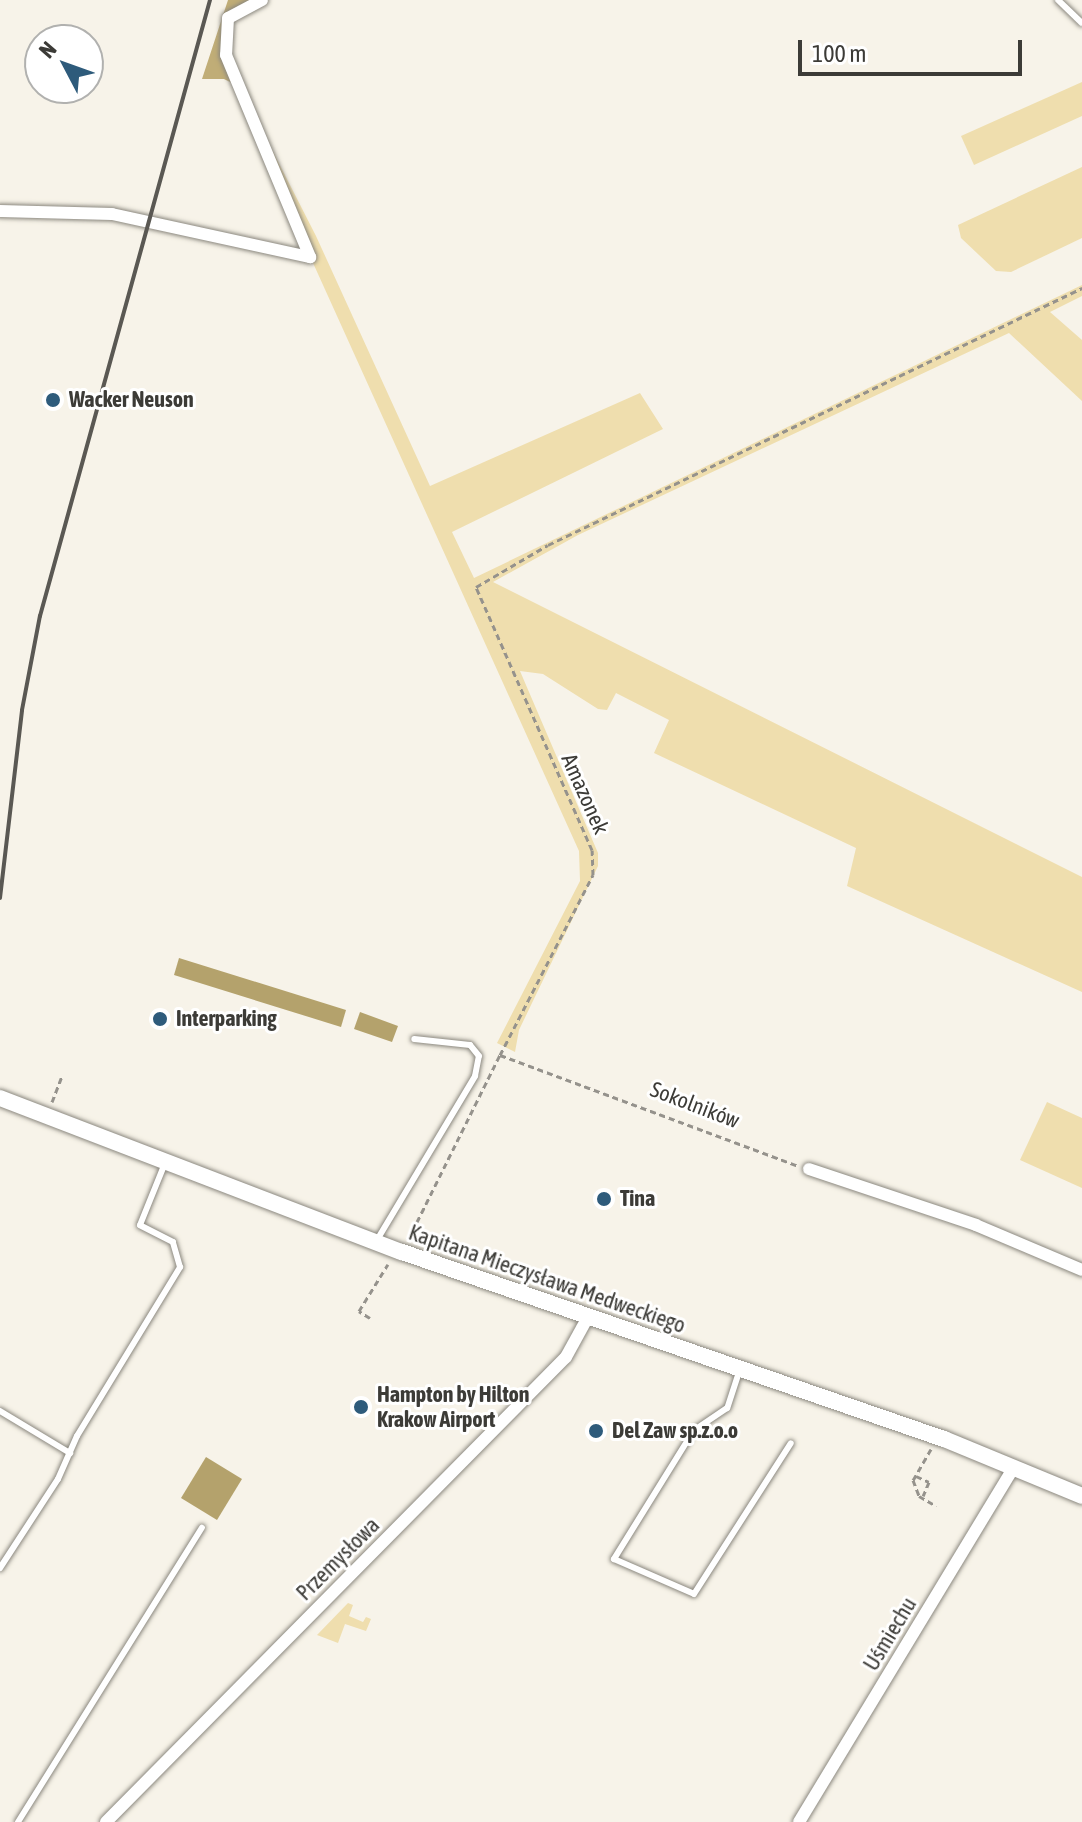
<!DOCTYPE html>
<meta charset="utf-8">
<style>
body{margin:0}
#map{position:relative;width:1082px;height:1822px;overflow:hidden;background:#f7f3e9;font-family:"Asap Condensed",sans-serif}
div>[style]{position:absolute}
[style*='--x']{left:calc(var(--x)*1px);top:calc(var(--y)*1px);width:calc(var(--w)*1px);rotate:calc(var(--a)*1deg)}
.green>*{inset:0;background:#efdeae}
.forest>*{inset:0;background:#c0ad77}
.water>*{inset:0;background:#b4a26c}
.path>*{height:3px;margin-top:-1.5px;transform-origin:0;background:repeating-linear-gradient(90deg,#95928c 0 6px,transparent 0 10px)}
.roads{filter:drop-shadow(0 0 2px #8b887f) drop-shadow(0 0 2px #8b887f)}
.service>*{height:6px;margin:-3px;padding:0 3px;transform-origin:3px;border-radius:3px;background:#fff}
.minor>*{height:12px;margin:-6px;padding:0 6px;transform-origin:6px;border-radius:6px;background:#fff}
.secondary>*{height:16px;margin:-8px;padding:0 8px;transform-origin:8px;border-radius:8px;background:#fff}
.rail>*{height:4px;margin:-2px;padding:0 2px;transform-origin:2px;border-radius:2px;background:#5a5853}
.dots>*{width:22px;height:22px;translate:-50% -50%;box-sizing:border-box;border:4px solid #fff;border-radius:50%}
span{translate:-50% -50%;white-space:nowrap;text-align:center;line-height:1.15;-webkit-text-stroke:6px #fff;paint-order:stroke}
.poi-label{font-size:22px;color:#3c3b37;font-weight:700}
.left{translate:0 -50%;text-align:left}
.street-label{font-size:22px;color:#3c3b37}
.north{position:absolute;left:24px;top:24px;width:80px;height:80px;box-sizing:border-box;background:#fff;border:2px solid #b1b1af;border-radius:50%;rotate:311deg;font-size:22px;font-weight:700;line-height:32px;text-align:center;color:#3c3b37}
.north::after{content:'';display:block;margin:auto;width:28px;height:36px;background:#2e5b7b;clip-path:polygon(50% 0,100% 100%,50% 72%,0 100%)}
.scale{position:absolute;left:798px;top:40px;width:224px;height:36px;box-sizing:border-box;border:4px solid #3c3b37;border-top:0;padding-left:10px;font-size:24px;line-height:28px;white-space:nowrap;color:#3c3b37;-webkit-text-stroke:6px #fff;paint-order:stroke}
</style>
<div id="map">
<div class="green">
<i style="clip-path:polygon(1082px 82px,1082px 116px,974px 165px,961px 136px)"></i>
<i style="clip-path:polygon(240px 87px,316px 236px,430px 486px,640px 393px,663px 429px,452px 532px,474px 578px,1082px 285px,1082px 296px,1050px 312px,1082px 340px,1082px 401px,1009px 333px,578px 535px,493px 582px,1082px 877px,1082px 992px,847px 886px,856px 848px,654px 753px,669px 720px,616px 693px,607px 710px,598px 709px,543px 674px,520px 671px,598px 853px,598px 866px,519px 1030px,515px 1052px,497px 1043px,580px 881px,579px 851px,304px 243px)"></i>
<i style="clip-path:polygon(1082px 167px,1082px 238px,1011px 272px,996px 271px,961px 238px,958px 225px)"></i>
<i style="clip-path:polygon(1047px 1102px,1082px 1118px,1082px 1188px,1020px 1160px)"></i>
<i style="clip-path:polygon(348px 1603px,353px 1605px,349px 1616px,363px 1622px,366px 1617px,371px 1619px,366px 1631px,345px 1624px,338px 1643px,317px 1635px)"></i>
</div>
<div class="forest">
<i style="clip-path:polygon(228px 0,262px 0,228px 18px,226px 55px,240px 87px,224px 79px,202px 79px)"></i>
</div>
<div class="water">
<i style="clip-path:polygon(179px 958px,346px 1010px,341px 1027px,174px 975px)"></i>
<i style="clip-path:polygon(360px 1012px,398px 1026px,392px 1042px,354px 1029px)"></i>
<i style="clip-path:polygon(206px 1457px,242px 1479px,217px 1520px,181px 1498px)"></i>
</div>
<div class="path">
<i style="--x:500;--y:1055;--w:203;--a:-62.7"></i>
<i style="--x:593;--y:875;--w:25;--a:-92"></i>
<i style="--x:592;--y:850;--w:287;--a:-113.8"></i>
<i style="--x:476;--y:587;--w:83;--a:-30.3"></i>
<i style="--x:548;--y:545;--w:593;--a:-25.7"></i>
<i style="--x:52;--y:1102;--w:28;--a:-69"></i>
<i style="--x:408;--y:1240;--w:207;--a:-63.6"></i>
<i style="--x:500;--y:1055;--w:318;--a:20.4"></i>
<i style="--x:370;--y:1318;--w:13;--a:-148"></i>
<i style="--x:359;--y:1311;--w:55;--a:-58.3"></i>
<i style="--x:931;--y:1449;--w:36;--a:120"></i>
<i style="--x:913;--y:1480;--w:17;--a:69"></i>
<i style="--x:919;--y:1496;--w:20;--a:30"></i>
<i style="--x:916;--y:1476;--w:14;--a:25"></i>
<i style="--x:929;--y:1482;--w:15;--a:113"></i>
</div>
<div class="roads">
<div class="service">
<i style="--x:1058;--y:0;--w:33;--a:44"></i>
<i style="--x:377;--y:1240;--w:191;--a:-59.1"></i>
<i style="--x:475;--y:1076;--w:20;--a:-79"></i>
<i style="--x:479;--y:1056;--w:14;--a:-129"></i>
<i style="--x:470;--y:1045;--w:56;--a:-173.9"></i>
<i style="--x:739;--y:1372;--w:38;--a:108"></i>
<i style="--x:727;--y:1408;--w:40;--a:146"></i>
<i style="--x:694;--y:1430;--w:152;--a:121.8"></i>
<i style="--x:614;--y:1559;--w:87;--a:23.6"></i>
<i style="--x:694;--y:1594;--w:179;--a:-57.3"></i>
<i style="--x:0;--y:1411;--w:82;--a:31"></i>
<i style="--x:0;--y:1568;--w:106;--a:-56.9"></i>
<i style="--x:58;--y:1479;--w:47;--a:-66.2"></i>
<i style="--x:77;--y:1436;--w:198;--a:-58.6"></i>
<i style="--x:180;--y:1267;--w:26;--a:-106"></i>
<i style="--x:173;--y:1242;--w:37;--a:-153"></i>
<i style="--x:140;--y:1225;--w:67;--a:-68"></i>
<i style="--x:18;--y:1822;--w:347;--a:-58"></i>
</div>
<div class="minor">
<i style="--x:262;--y:0;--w:38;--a:152"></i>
<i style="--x:228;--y:18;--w:37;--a:93"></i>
<i style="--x:226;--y:55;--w:219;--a:67.4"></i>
<i style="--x:0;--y:211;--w:112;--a:1.5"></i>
<i style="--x:112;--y:214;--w:203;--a:12.3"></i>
<i style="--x:809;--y:1169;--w:176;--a:18.5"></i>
<i style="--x:976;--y:1225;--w:115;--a:23"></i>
<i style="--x:106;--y:1822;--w:654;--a:-45.31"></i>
<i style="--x:566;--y:1357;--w:46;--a:-61.2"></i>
<i style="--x:799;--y:1822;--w:415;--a:-58.8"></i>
</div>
<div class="secondary">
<i style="--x:0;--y:1098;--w:430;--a:21"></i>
<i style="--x:402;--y:1252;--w:573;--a:19.04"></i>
<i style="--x:944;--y:1439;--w:149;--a:22.4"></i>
</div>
</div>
<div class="rail">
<i style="--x:0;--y:898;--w:189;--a:-83.3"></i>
<i style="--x:22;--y:710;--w:96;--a:-79.2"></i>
<i style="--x:40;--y:616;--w:639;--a:-74.57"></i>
</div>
<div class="dots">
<i style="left:53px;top:400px;background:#2e5b7b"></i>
<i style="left:160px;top:1019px;background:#2e5b7b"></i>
<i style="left:604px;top:1199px;background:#2e5b7b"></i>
<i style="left:361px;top:1407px;background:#2e5b7b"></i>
<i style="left:596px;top:1431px;background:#2e5b7b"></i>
</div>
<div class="poi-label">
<span class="left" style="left:69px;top:400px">Wacker Neuson</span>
<span class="left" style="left:176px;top:1019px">Interparking</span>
<span class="left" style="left:620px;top:1199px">Tina</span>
<span class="left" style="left:377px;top:1407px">Hampton by Hilton<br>Krakow Airport</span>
<span class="left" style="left:612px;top:1431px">Del Zaw sp.z.o.o</span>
</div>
<div class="street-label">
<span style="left:585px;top:794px;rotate:66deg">Amazonek</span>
<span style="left:695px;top:1105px;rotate:21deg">Sokolników</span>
<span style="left:547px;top:1279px;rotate:19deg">Kapitana Mieczysława Medweckiego</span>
<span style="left:338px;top:1559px;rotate:-45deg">Przemysłowa</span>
<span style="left:890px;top:1634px;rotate:-59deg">Uśmiechu</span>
</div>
<div class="north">N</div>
<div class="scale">100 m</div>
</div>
